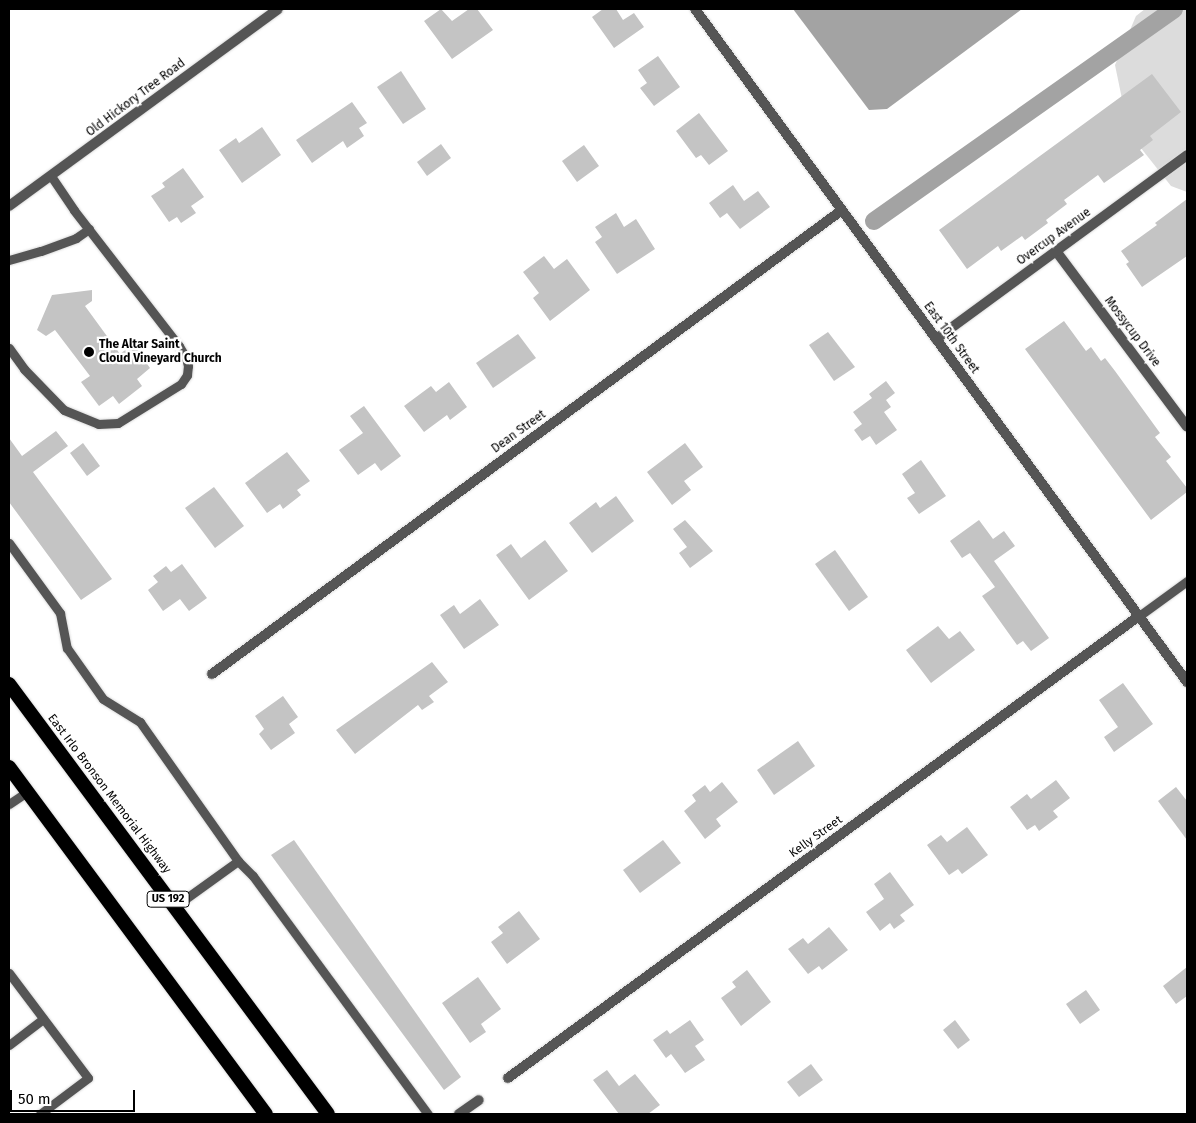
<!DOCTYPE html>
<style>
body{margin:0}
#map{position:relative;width:1196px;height:1123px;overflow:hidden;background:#fff;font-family:"Fira Sans",sans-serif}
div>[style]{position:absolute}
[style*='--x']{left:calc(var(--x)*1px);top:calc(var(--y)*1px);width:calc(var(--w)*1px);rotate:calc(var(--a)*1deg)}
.green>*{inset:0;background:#dcdcdc}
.water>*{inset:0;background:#a3a3a3}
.canal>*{height:18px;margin:-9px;padding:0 9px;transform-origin:9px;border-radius:9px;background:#a3a3a3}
.building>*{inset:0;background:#c4c4c4}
.roads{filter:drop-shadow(0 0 1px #dbdbdb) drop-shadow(0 0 1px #dbdbdb)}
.service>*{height:9px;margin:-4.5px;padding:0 4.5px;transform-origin:4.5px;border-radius:4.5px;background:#555}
.minor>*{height:10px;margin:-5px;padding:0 5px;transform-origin:5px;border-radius:5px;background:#555}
.tertiary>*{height:10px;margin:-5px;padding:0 5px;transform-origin:5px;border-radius:5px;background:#555}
.trunk>*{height:14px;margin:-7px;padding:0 7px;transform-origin:7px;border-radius:7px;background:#000}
.dots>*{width:14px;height:14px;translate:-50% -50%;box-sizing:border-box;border:2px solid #fff;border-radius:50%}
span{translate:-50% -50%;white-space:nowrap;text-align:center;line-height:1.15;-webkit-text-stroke:4.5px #fff;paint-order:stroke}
.shield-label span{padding:1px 4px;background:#fff;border:1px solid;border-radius:4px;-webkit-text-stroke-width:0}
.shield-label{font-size:11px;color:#000;font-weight:700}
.street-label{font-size:12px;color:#000}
.poi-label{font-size:12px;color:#000;font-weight:700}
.left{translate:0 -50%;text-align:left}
.frame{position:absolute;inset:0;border:10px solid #000;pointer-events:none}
.scale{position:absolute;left:10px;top:1090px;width:125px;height:22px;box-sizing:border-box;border:2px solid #000;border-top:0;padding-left:6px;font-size:15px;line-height:18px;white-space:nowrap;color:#000;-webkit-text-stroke:4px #fff;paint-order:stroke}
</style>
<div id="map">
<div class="green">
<i style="clip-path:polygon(1145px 9px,1187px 9px,1187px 192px,1171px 186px,1129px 133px,1115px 65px,1136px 16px)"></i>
</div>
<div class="water">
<i style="clip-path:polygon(793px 9px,1022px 9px,887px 109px,869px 110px)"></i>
</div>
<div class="canal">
<i style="--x:874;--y:221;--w:367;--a:-35.2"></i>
</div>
<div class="building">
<i style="clip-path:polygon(441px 9px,452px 21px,469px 9px,477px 9px,493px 30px,452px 59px,424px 21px)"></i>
<i style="clip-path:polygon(603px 9px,616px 9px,623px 20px,634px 13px,644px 27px,614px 48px,592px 17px)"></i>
<i style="clip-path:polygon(658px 56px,680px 87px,654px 106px,640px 88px,647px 83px,638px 70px)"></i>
<i style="clip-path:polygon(401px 71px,426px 109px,403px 124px,377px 87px)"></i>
<i style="clip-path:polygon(1152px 74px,1181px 112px,1150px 136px,1153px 140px,1140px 150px,1144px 155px,1104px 183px,1098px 175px,1064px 200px,1067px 204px,1046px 220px,1048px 223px,1025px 240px,1022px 236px,1001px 251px,998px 246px,967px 269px,939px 230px)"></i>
<i style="clip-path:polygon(352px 102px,367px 123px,359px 128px,364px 136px,347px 148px,343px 141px,312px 163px,296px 140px)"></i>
<i style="clip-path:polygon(699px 113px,728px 151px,709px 165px,701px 155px,696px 158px,676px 131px)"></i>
<i style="clip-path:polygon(262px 127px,281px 155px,242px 183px,219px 150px,236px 138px,239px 143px)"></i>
<i style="clip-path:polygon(441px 144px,451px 158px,427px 176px,417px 162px)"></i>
<i style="clip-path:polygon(584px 145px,599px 166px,577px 182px,562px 161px)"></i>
<i style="clip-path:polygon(183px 168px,204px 197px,191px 206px,196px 213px,181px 223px,177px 217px,169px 222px,151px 196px,165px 187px,162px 183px)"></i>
<i style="clip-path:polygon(733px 185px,744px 201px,758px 191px,770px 207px,740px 229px,727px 213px,720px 218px,709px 203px)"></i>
<i style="clip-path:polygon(1187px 199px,1187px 256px,1142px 287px,1126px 264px,1129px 262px,1121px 251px,1157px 225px,1155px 223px)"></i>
<i style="clip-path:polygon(616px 213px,624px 227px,636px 219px,655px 249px,617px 274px,595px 242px,602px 237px,595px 227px)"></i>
<i style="clip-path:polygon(544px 256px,554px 269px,567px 259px,590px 290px,550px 321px,533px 298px,539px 293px,523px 272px)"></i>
<i style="clip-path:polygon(92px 290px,92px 301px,85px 306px,120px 354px,133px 344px,150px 368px,137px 379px,142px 386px,119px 404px,113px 396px,99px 406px,81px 382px,90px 376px,55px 330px,46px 336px,37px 330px,52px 295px)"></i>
<i style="clip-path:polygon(1064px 321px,1086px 351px,1091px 347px,1101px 361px,1105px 358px,1115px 371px,1160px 433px,1155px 437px,1171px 457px,1166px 461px,1187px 488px,1187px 492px,1151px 520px,1025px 349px)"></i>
<i style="clip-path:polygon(828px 332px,855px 367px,834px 381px,809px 345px)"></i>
<i style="clip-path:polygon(518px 334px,536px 358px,493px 388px,476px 363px)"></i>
<i style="clip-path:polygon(886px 381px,895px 393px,886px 400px,891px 407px,884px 412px,897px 430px,876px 445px,870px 436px,862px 441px,854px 430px,862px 424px,853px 412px,872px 398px,869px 394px)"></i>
<i style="clip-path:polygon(449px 382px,467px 407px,450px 420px,447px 415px,424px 432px,404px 406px,431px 386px,436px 392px)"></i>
<i style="clip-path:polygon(364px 406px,401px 456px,381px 471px,375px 463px,358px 475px,339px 450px,363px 433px,350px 416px)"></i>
<i style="clip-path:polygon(56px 431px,68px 446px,33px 472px,112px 579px,81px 600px,9px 502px,9px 438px,22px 456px)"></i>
<i style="clip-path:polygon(83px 443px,100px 466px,87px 476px,70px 453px)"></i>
<i style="clip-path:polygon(685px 443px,703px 467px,684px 481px,691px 490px,672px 505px,647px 472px)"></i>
<i style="clip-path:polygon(287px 452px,310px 481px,297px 490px,301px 495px,283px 509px,280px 504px,267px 513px,245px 483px)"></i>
<i style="clip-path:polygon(921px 460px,946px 496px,919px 514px,907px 498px,915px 493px,902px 474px)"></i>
<i style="clip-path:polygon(214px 487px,244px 526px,215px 548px,185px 508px)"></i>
<i style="clip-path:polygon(616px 496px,634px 521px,592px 553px,569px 523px,596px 502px,600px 508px)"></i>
<i style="clip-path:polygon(685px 520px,713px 551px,690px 568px,679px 553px,687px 547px,673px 529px)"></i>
<i style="clip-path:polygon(979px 520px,993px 539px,1004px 531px,1015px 546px,994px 561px,1049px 638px,1031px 651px,1023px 641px,1017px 645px,982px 596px,995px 587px,970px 553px,962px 558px,950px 541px)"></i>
<i style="clip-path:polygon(545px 540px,568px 571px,529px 600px,496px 555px,511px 544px,521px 558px)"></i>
<i style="clip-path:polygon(835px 550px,868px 597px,849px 611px,815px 564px)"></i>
<i style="clip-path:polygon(182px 564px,207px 598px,189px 611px,180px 599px,163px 611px,148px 590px,158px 582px,153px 576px,166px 566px,171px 572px)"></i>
<i style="clip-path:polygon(480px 599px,499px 625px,464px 649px,440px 615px,454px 605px,460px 614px)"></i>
<i style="clip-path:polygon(938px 626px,949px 639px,960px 631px,975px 650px,931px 683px,906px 650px)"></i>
<i style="clip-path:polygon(432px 662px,448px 682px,429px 696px,434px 702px,422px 710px,418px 705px,355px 754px,336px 730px)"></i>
<i style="clip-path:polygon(1123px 683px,1153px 724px,1114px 752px,1104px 737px,1118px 727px,1099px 700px)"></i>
<i style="clip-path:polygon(283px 696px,298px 717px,289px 724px,295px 733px,271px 750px,259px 734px,264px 729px,255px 716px)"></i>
<i style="clip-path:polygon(798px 741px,815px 766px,774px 795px,757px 770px)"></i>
<i style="clip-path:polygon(1056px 780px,1070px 798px,1053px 811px,1058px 817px,1039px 831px,1035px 825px,1027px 830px,1010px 807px,1027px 794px,1031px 799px)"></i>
<i style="clip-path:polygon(722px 782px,738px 802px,716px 819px,721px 826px,705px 839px,684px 811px,696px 801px,692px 795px,705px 785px,710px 792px)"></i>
<i style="clip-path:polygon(1176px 787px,1187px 801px,1187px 840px,1158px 801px)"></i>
<i style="clip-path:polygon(967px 827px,988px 855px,962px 874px,958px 869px,949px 875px,927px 845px,941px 835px,947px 842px)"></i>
<i style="clip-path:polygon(294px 840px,461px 1077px,444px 1090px,271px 855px)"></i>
<i style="clip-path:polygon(663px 840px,681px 863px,640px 893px,623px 870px)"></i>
<i style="clip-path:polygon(890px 872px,914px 905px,900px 915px,905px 921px,894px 929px,890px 923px,880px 931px,866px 912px,884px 899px,874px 884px)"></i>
<i style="clip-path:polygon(519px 911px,540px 939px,507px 964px,491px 942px,503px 933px,498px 927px)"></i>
<i style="clip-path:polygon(829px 927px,848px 950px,822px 970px,819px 966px,808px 974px,788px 949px,803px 938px,808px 944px)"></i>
<i style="clip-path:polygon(1187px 967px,1187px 996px,1176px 1004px,1163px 986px)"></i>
<i style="clip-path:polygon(747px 970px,771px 1002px,741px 1026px,721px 998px,736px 987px,732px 982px)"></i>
<i style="clip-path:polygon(478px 977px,501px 1009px,481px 1024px,486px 1032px,470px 1043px,442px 1003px)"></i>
<i style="clip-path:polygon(1086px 990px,1100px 1010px,1080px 1024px,1066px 1004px)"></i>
<i style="clip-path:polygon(690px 1020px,704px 1040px,695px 1046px,705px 1060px,685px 1073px,671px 1054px,666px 1058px,653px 1040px,667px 1030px,670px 1034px)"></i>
<i style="clip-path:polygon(955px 1020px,970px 1040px,958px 1049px,943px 1030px)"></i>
<i style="clip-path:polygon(811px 1064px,823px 1080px,799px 1097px,787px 1082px)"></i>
<i style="clip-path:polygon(607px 1070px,619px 1086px,635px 1074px,660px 1105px,648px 1114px,619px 1114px,593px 1080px)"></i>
</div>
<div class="roads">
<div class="service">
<i style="--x:9;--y:260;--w:33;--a:-16"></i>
<i style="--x:41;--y:251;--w:37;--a:-20"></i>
<i style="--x:76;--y:238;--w:16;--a:-35"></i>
<i style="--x:9;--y:348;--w:26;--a:54"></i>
<i style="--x:24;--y:369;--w:57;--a:45.7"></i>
<i style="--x:64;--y:410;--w:37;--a:22"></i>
<i style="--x:98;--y:424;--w:20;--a:-3"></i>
<i style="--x:118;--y:423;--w:74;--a:-31.8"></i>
<i style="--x:181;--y:384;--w:11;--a:-56"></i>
<i style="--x:187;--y:375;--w:9;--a:-84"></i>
<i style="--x:188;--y:366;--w:8;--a:-104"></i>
<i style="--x:186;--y:358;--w:14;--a:-120"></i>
<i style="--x:179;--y:346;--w:172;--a:-127.7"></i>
<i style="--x:74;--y:210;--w:41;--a:-124.1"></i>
<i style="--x:9;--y:543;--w:87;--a:53.9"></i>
<i style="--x:60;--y:613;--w:36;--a:79"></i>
<i style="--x:67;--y:648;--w:62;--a:54.8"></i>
<i style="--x:103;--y:699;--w:44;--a:31.9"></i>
<i style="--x:140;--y:722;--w:170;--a:54.8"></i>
<i style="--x:238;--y:861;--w:21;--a:45"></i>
<i style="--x:253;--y:876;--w:295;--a:53.7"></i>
<i style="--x:1139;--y:616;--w:59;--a:-36.1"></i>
<i style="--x:9;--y:804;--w:22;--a:-34"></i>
<i style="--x:174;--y:907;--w:79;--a:-35.7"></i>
<i style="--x:9;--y:973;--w:131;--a:53"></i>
<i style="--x:88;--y:1078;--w:60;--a:143.1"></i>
<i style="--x:9;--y:1045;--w:43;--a:-37.4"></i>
</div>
<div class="minor">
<i style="--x:1056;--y:251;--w:219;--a:53.3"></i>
<i style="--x:936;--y:339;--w:311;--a:-36.2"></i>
<i style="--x:212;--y:674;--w:782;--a:-36.37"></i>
<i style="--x:508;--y:1078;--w:782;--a:-36.21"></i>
<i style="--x:459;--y:1114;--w:24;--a:-35"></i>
</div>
<div class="tertiary">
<i style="--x:695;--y:9;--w:834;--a:53.83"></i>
<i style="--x:9;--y:206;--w:333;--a:-36.2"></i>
</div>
<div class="trunk">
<i style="--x:9;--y:684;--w:535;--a:53.43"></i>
<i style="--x:9;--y:767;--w:432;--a:53.5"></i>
</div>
</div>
<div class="dots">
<i style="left:89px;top:352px;background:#000"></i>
</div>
<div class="shield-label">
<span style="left:168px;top:899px">US 192</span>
</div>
<div class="street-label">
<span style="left:136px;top:98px;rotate:-37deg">Old Hickory Tree Road</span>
<span style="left:1054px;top:237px;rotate:-36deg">Overcup Avenue</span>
<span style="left:1132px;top:332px;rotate:53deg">Mossycup Drive</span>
<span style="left:951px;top:338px;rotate:54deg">East 10th Street</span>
<span style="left:519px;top:432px;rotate:-36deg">Dean Street</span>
<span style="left:109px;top:794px;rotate:53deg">East Irlo Bronson Memorial Highway</span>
<span style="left:816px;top:837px;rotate:-36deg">Kelly Street</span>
</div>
<div class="poi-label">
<span class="left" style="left:99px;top:352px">The Altar Saint<br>Cloud Vineyard Church</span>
</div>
<div class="frame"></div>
<div class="scale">50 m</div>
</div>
